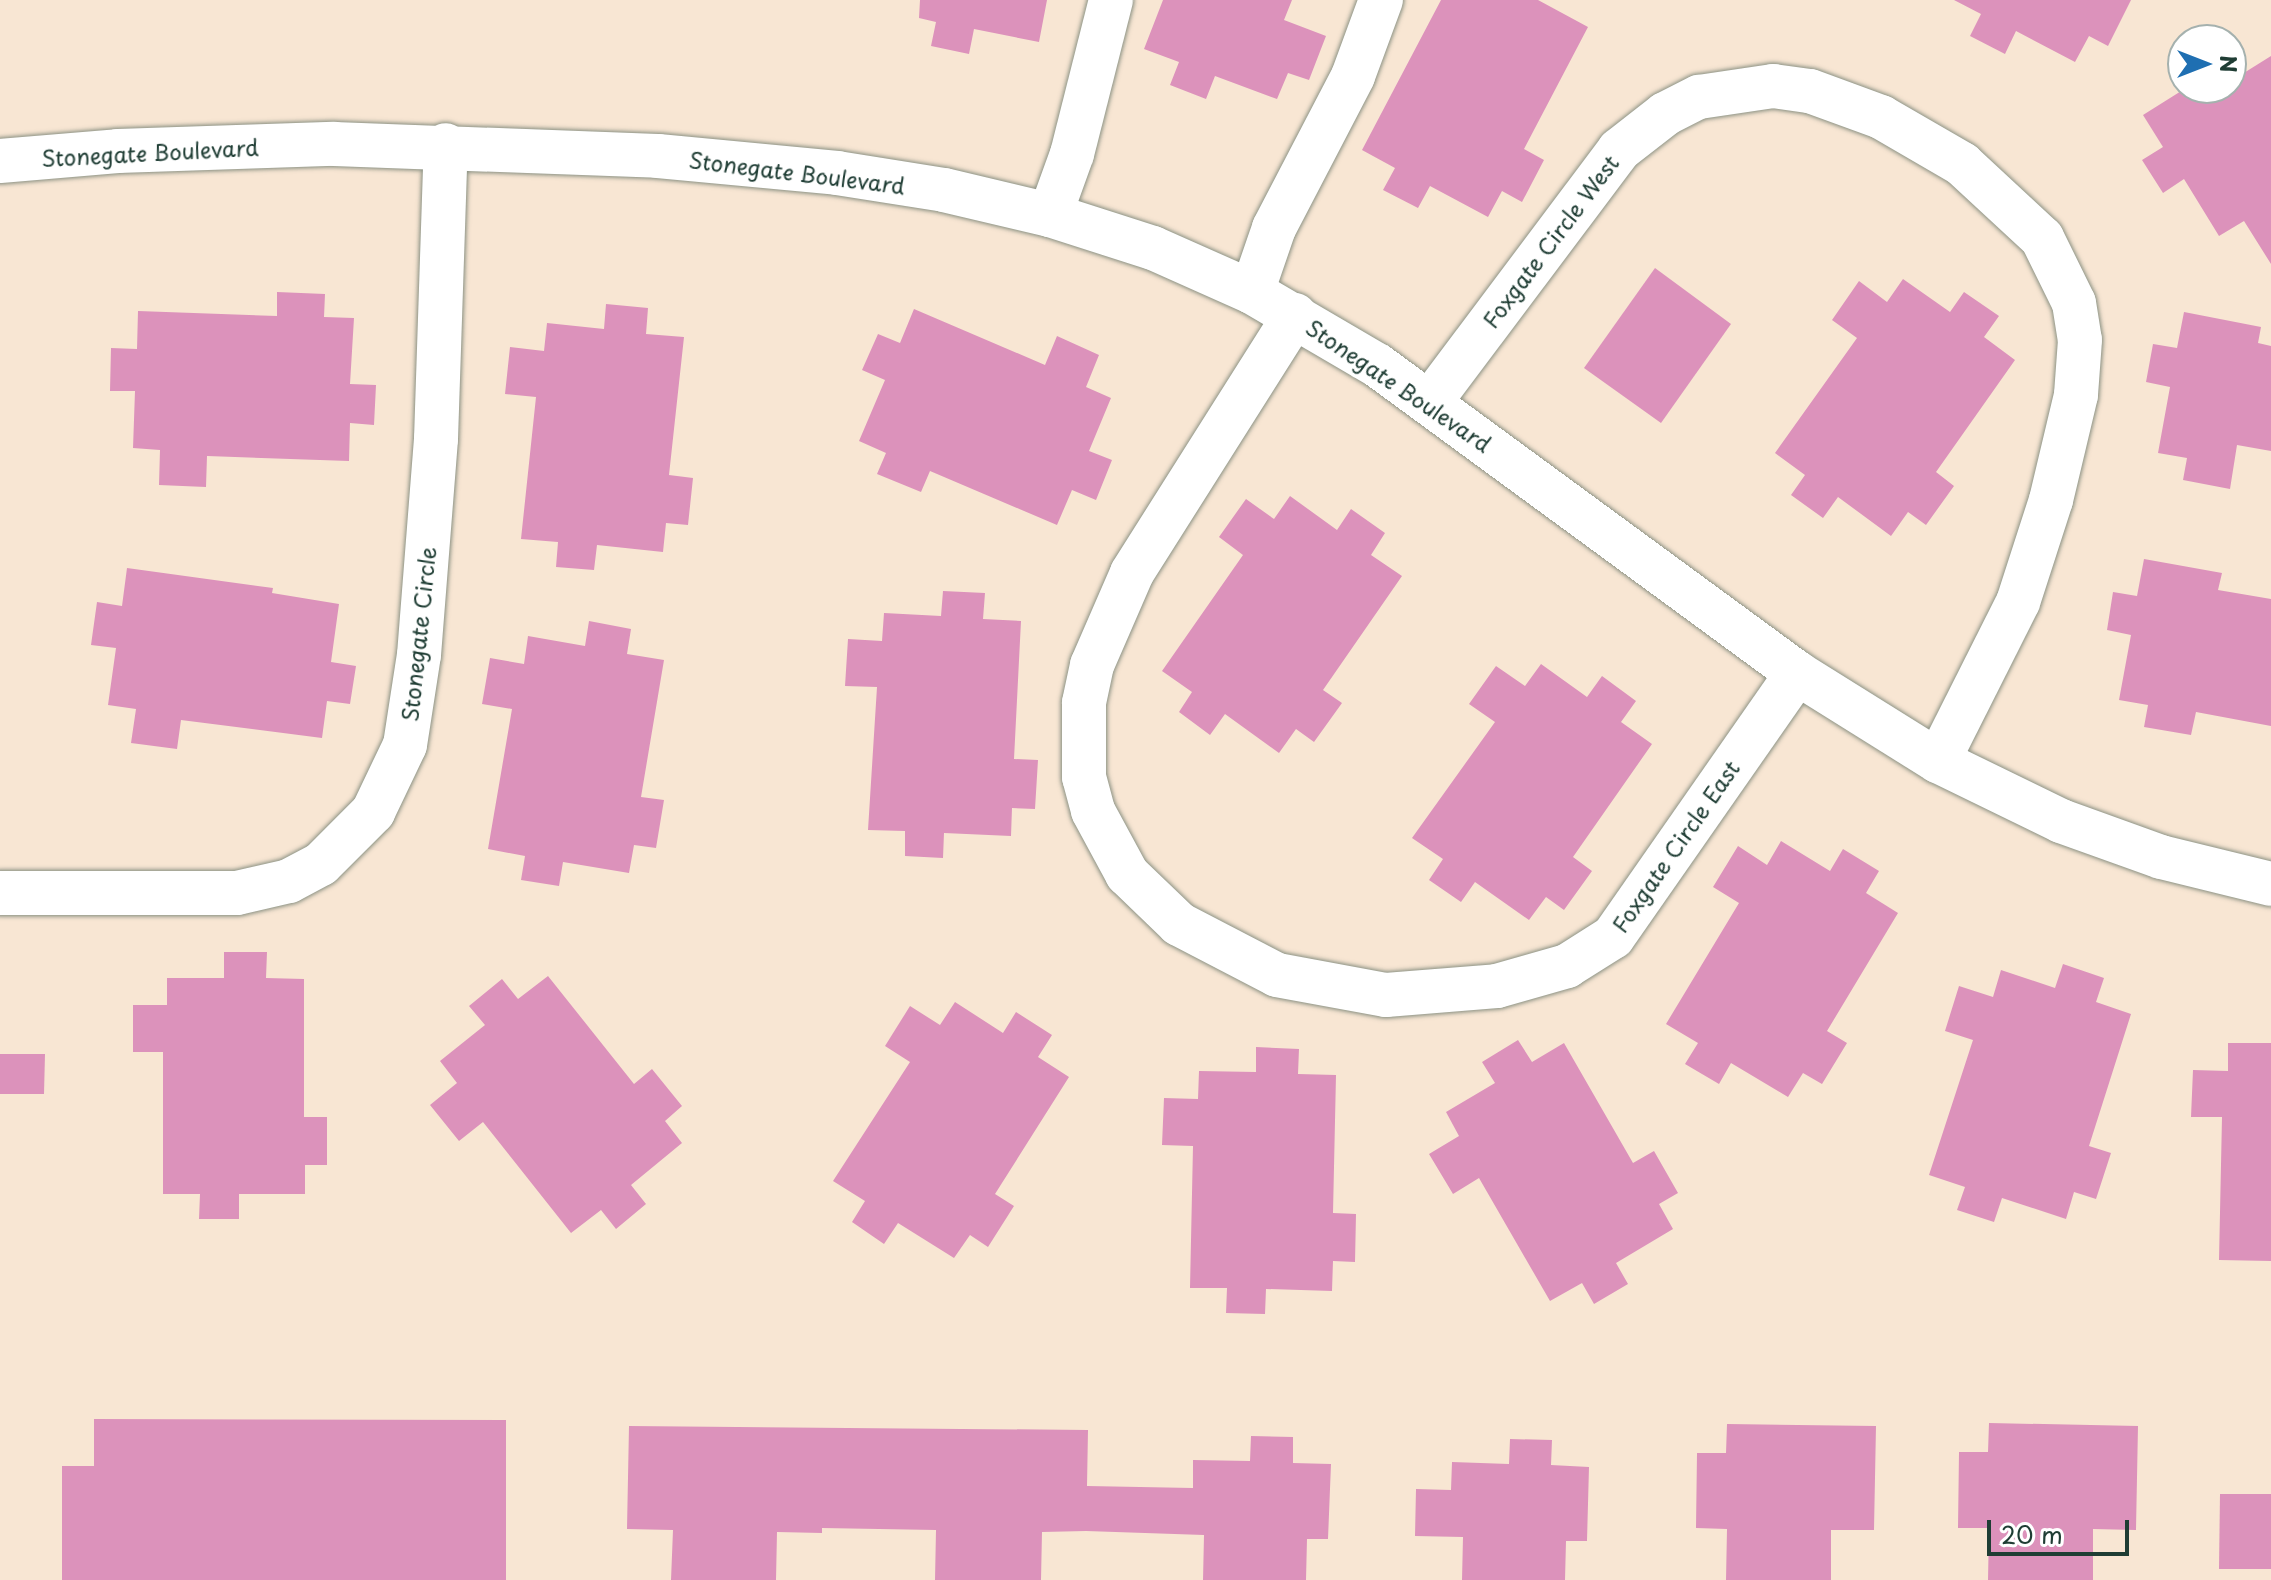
<!DOCTYPE html>
<style>
body{margin:0}
#map{position:relative;width:2271px;height:1580px;overflow:hidden;background:#f8e6d3;font-family:"Playpen Sans",sans-serif}
div>[style]{position:absolute}
[style*='--x']{left:calc(var(--x)*1px);top:calc(var(--y)*1px);width:calc(var(--w)*1px);rotate:calc(var(--a)*1deg)}
.building>*{inset:0;background:#dc92bb}
.roads{filter:drop-shadow(0 0 2px #8c9284) drop-shadow(0 0 2px #8c9284)}
.minor>*{height:44px;margin:-22px;padding:0 22px;transform-origin:22px;border-radius:22px;background:#fff}
span{translate:-50% -50%;white-space:nowrap;text-align:center;line-height:1.15;-webkit-text-stroke:7px #fff;paint-order:stroke}
.street-label{font-size:22px;color:#1f3d34}
.north{position:absolute;left:2167px;top:24px;width:80px;height:80px;box-sizing:border-box;background:#fff;border:2px solid #a5b1ae;border-radius:50%;rotate:90deg;font-size:22px;font-weight:700;line-height:32px;text-align:center;color:#1f3d34}
.north::after{content:'';display:block;margin:auto;width:28px;height:36px;background:#1f6fb2;clip-path:polygon(50% 0,100% 100%,50% 72%,0 100%)}
.scale{position:absolute;left:1987px;top:1520px;width:142px;height:36px;box-sizing:border-box;border:4px solid #1f3d34;border-top:0;padding-left:10px;font-size:24px;line-height:28px;white-space:nowrap;color:#1f3d34;-webkit-text-stroke:6px #fff;paint-order:stroke}
</style>
<div id="map">
<div class="building">
<i style="clip-path:polygon(920px 0,1047px 0,1039px 42px,974px 29px,969px 54px,931px 46px,936px 22px,919px 18px)"></i>
<i style="clip-path:polygon(1163px 0,1292px 0,1284px 20px,1326px 36px,1309px 80px,1288px 73px,1277px 99px,1215px 76px,1206px 99px,1170px 85px,1179px 62px,1144px 49px)"></i>
<i style="clip-path:polygon(1441px 0,1538px 0,1588px 27px,1524px 149px,1544px 160px,1522px 202px,1502px 191px,1488px 217px,1430px 186px,1418px 208px,1383px 190px,1395px 168px,1362px 150px)"></i>
<i style="clip-path:polygon(1954px 0,2131px 0,2108px 46px,2089px 36px,2075px 62px,2016px 31px,2005px 54px,1970px 36px,1981px 14px)"></i>
<i style="clip-path:polygon(2271px 56px,2271px 264px,2244px 221px,2219px 236px,2184px 179px,2163px 193px,2142px 160px,2163px 147px,2143px 115px,2186px 88px,2231px 88px,2231px 81px)"></i>
<i style="clip-path:polygon(1655px 268px,1731px 324px,1661px 423px,1584px 368px)"></i>
<i style="clip-path:polygon(1903px 279px,1950px 312px,1964px 292px,1999px 316px,1984px 337px,2015px 360px,1936px 472px,1954px 486px,1926px 525px,1908px 512px,1891px 536px,1838px 497px,1823px 518px,1791px 495px,1805px 475px,1775px 453px,1857px 338px,1832px 320px,1859px 281px,1887px 302px)"></i>
<i style="clip-path:polygon(277px 292px,325px 294px,324px 317px,354px 318px,350px 384px,376px 385px,374px 425px,350px 423px,349px 461px,207px 456px,206px 487px,159px 485px,160px 450px,133px 448px,135px 391px,110px 391px,111px 348px,137px 349px,138px 311px,277px 316px)"></i>
<i style="clip-path:polygon(606px 304px,648px 308px,646px 334px,684px 337px,669px 475px,693px 478px,688px 525px,666px 523px,663px 552px,597px 545px,594px 570px,556px 567px,558px 542px,521px 539px,536px 397px,505px 394px,510px 347px,544px 351px,547px 323px,604px 329px)"></i>
<i style="clip-path:polygon(914px 309px,1045px 365px,1057px 336px,1099px 355px,1086px 387px,1111px 398px,1089px 451px,1112px 460px,1096px 500px,1072px 490px,1057px 525px,930px 471px,921px 492px,877px 474px,886px 453px,859px 441px,885px 380px,862px 370px,878px 334px,900px 343px)"></i>
<i style="clip-path:polygon(2184px 312px,2261px 327px,2258px 343px,2271px 346px,2271px 451px,2237px 445px,2230px 489px,2183px 480px,2187px 458px,2158px 453px,2170px 387px,2146px 382px,2153px 344px,2177px 348px)"></i>
<i style="clip-path:polygon(1290px 496px,1337px 530px,1351px 509px,1385px 533px,1371px 555px,1402px 576px,1323px 690px,1342px 703px,1314px 742px,1296px 729px,1279px 753px,1225px 714px,1210px 735px,1179px 712px,1192px 692px,1162px 671px,1243px 555px,1219px 537px,1246px 499px,1274px 519px)"></i>
<i style="clip-path:polygon(2144px 559px,2222px 573px,2218px 590px,2271px 599px,2271px 726px,2196px 712px,2191px 735px,2144px 727px,2148px 705px,2119px 700px,2131px 635px,2107px 630px,2113px 592px,2137px 596px)"></i>
<i style="clip-path:polygon(127px 568px,273px 588px,272px 593px,339px 604px,331px 662px,356px 666px,350px 704px,327px 701px,322px 738px,181px 720px,177px 749px,131px 743px,136px 709px,108px 705px,116px 648px,91px 645px,97px 602px,122px 606px)"></i>
<i style="clip-path:polygon(943px 591px,985px 593px,983px 619px,1021px 621px,1014px 759px,1038px 760px,1035px 809px,1012px 808px,1011px 836px,944px 833px,943px 858px,905px 856px,905px 831px,868px 830px,877px 687px,845px 686px,848px 639px,882px 641px,884px 613px,941px 616px)"></i>
<i style="clip-path:polygon(589px 621px,631px 629px,627px 654px,664px 660px,641px 797px,664px 800px,656px 848px,634px 845px,629px 873px,563px 862px,559px 886px,521px 880px,525px 856px,488px 849px,512px 709px,482px 704px,490px 658px,524px 664px,528px 636px,585px 646px)"></i>
<i style="clip-path:polygon(1541px 664px,1587px 697px,1602px 676px,1636px 701px,1621px 722px,1652px 744px,1573px 857px,1592px 871px,1564px 910px,1546px 897px,1529px 920px,1475px 882px,1461px 902px,1429px 880px,1443px 859px,1412px 838px,1495px 722px,1469px 704px,1496px 666px,1525px 686px)"></i>
<i style="clip-path:polygon(1781px 841px,1830px 871px,1843px 849px,1879px 871px,1866px 893px,1898px 913px,1827px 1031px,1847px 1043px,1822px 1084px,1803px 1073px,1788px 1097px,1731px 1063px,1719px 1084px,1685px 1064px,1698px 1043px,1666px 1024px,1739px 903px,1713px 887px,1738px 846px,1767px 865px)"></i>
<i style="clip-path:polygon(224px 952px,267px 952px,266px 978px,304px 979px,304px 1117px,327px 1117px,327px 1165px,305px 1165px,305px 1194px,239px 1194px,239px 1219px,199px 1219px,200px 1194px,163px 1194px,163px 1052px,133px 1052px,133px 1005px,167px 1005px,167px 978px,224px 978px)"></i>
<i style="clip-path:polygon(2063px 964px,2104px 978px,2096px 1002px,2131px 1014px,2089px 1146px,2111px 1153px,2096px 1199px,2074px 1192px,2066px 1219px,2002px 1198px,1994px 1222px,1957px 1210px,1965px 1187px,1929px 1175px,1973px 1040px,1945px 1031px,1959px 986px,1993px 997px,2001px 970px,2055px 988px)"></i>
<i style="clip-path:polygon(548px 976px,634px 1084px,652px 1069px,682px 1106px,665px 1121px,682px 1143px,631px 1185px,646px 1204px,616px 1229px,601px 1210px,571px 1233px,483px 1122px,459px 1141px,430px 1105px,457px 1083px,440px 1061px,485px 1025px,469px 1006px,502px 979px,518px 999px)"></i>
<i style="clip-path:polygon(955px 1002px,1003px 1033px,1016px 1012px,1052px 1035px,1038px 1057px,1069px 1077px,995px 1194px,1014px 1206px,988px 1247px,970px 1235px,954px 1258px,898px 1223px,884px 1244px,852px 1222px,865px 1201px,833px 1181px,910px 1062px,885px 1046px,910px 1006px,940px 1025px)"></i>
<i style="clip-path:polygon(1518px 1040px,1532px 1062px,1564px 1043px,1633px 1163px,1654px 1151px,1678px 1193px,1659px 1204px,1673px 1229px,1616px 1263px,1628px 1284px,1594px 1304px,1582px 1283px,1550px 1301px,1479px 1178px,1453px 1194px,1429px 1154px,1459px 1136px,1446px 1112px,1495px 1083px,1482px 1062px)"></i>
<i style="clip-path:polygon(2228px 1043px,2271px 1043px,2271px 1261px,2219px 1260px,2222px 1117px,2191px 1117px,2193px 1070px,2228px 1071px)"></i>
<i style="clip-path:polygon(1256px 1047px,1299px 1049px,1298px 1074px,1336px 1075px,1333px 1213px,1356px 1214px,1355px 1262px,1333px 1261px,1332px 1291px,1266px 1289px,1265px 1314px,1226px 1313px,1227px 1288px,1190px 1288px,1193px 1146px,1162px 1145px,1164px 1098px,1198px 1099px,1199px 1071px,1256px 1072px)"></i>
<i style="clip-path:polygon(0 1054px,45px 1054px,44px 1094px,0 1094px)"></i>
<i style="clip-path:polygon(94px 1419px,506px 1420px,506px 1580px,62px 1580px,62px 1466px,94px 1466px)"></i>
<i style="clip-path:polygon(1989px 1423px,2138px 1426px,2136px 1530px,2093px 1529px,2093px 1580px,1988px 1580px,1989px 1528px,1958px 1528px,1959px 1452px,1988px 1452px)"></i>
<i style="clip-path:polygon(1727px 1424px,1876px 1426px,1874px 1530px,1831px 1530px,1831px 1580px,1726px 1580px,1727px 1529px,1696px 1528px,1697px 1453px,1726px 1453px)"></i>
<i style="clip-path:polygon(629px 1426px,1088px 1430px,1087px 1486px,1193px 1488px,1193px 1460px,1250px 1461px,1251px 1436px,1293px 1437px,1293px 1463px,1331px 1464px,1328px 1539px,1307px 1539px,1306px 1580px,1203px 1580px,1204px 1535px,1086px 1531px,1042px 1532px,1041px 1580px,935px 1580px,936px 1530px,822px 1528px,822px 1533px,777px 1532px,776px 1580px,671px 1580px,673px 1530px,627px 1529px)"></i>
<i style="clip-path:polygon(1510px 1439px,1552px 1440px,1551px 1465px,1589px 1467px,1587px 1541px,1566px 1541px,1565px 1580px,1462px 1580px,1463px 1537px,1415px 1536px,1416px 1489px,1451px 1490px,1452px 1462px,1509px 1464px)"></i>
<i style="clip-path:polygon(2220px 1494px,2271px 1494px,2271px 1569px,2219px 1569px)"></i>
</div>
<div class="roads">
<div class="minor">
<i style="--x:0;--y:161;--w:118;--a:-4.8"></i>
<i style="--x:118;--y:151;--w:216;--a:-1.9"></i>
<i style="--x:334;--y:144;--w:324;--a:2.1"></i>
<i style="--x:658;--y:156;--w:180;--a:5.4"></i>
<i style="--x:837;--y:173;--w:108;--a:9"></i>
<i style="--x:944;--y:190;--w:109;--a:13.3"></i>
<i style="--x:1050;--y:215;--w:108;--a:17.8"></i>
<i style="--x:1153;--y:248;--w:108;--a:24"></i>
<i style="--x:1252;--y:292;--w:145;--a:30.3"></i>
<i style="--x:1377;--y:365;--w:521;--a:36.25"></i>
<i style="--x:1797;--y:673;--w:166;--a:32"></i>
<i style="--x:1938;--y:761;--w:137;--a:26"></i>
<i style="--x:2061;--y:821;--w:106;--a:19.8"></i>
<i style="--x:2161;--y:857;--w:113;--a:13.8"></i>
<i style="--x:1050;--y:215;--w:65;--a:-70.2"></i>
<i style="--x:1072;--y:154;--w:159;--a:-75.8"></i>
<i style="--x:1252;--y:292;--w:68;--a:-71"></i>
<i style="--x:1274;--y:228;--w:171;--a:-62.5"></i>
<i style="--x:1353;--y:76;--w:81;--a:-69.8"></i>
<i style="--x:1295;--y:315;--w:305;--a:122.3"></i>
<i style="--x:1132;--y:573;--w:100;--a:113.5"></i>
<i style="--x:1092;--y:665;--w:39;--a:102"></i>
<i style="--x:1084;--y:703;--w:74;--a:90"></i>
<i style="--x:1084;--y:777;--w:35;--a:75"></i>
<i style="--x:1093;--y:811;--w:72;--a:61.6"></i>
<i style="--x:1127;--y:874;--w:72;--a:43.9"></i>
<i style="--x:1179;--y:924;--w:110;--a:27.5"></i>
<i style="--x:1277;--y:975;--w:111;--a:10.4"></i>
<i style="--x:1386;--y:995;--w:111;--a:-4.6"></i>
<i style="--x:1497;--y:986;--w:73;--a:-15.9"></i>
<i style="--x:1567;--y:966;--w:54;--a:-32.2"></i>
<i style="--x:1613;--y:937;--w:322;--a:-55.1"></i>
<i style="--x:1430;--y:402;--w:315;--a:-53.1"></i>
<i style="--x:1619;--y:150;--w:58;--a:-38"></i>
<i style="--x:1665;--y:114;--w:38;--a:-27"></i>
<i style="--x:1699;--y:97;--w:75;--a:-8.5"></i>
<i style="--x:1773;--y:86;--w:37;--a:8"></i>
<i style="--x:1810;--y:91;--w:76;--a:20.1"></i>
<i style="--x:1881;--y:117;--w:94;--a:30.1"></i>
<i style="--x:1962;--y:164;--w:109;--a:42.8"></i>
<i style="--x:2042;--y:238;--w:72;--a:63.8"></i>
<i style="--x:2074;--y:303;--w:37;--a:81"></i>
<i style="--x:2080;--y:340;--w:55;--a:94.2"></i>
<i style="--x:2076;--y:395;--w:108;--a:103.4"></i>
<i style="--x:2051;--y:500;--w:107;--a:107.9"></i>
<i style="--x:2018;--y:602;--w:178;--a:116.7"></i>
<i style="--x:0;--y:893;--w:237;--a:0"></i>
<i style="--x:237;--y:893;--w:53;--a:-13"></i>
<i style="--x:289;--y:881;--w:36;--a:-28"></i>
<i style="--x:321;--y:864;--w:74;--a:-45"></i>
<i style="--x:373;--y:812;--w:74;--a:-64.5"></i>
<i style="--x:405;--y:745;--w:91;--a:-81.2"></i>
<i style="--x:419;--y:655;--w:217;--a:-85.5"></i>
<i style="--x:436;--y:439;--w:294;--a:-88.1"></i>
</div>
</div>
<div class="street-label">
<span style="left:150px;top:152px;rotate:-3deg">Stonegate Boulevard</span>
<span style="left:797px;top:172px;rotate:7deg">Stonegate Boulevard</span>
<span style="left:1550px;top:241px;rotate:-53deg">Foxgate Circle West</span>
<span style="left:1399px;top:385px;rotate:34deg">Stonegate Boulevard</span>
<span style="left:418px;top:634px;rotate:-84deg">Stonegate Circle</span>
<span style="left:1675px;top:846px;rotate:-55deg">Foxgate Circle East</span>
</div>
<div class="north">N</div>
<div class="scale">20 m</div>
</div>
